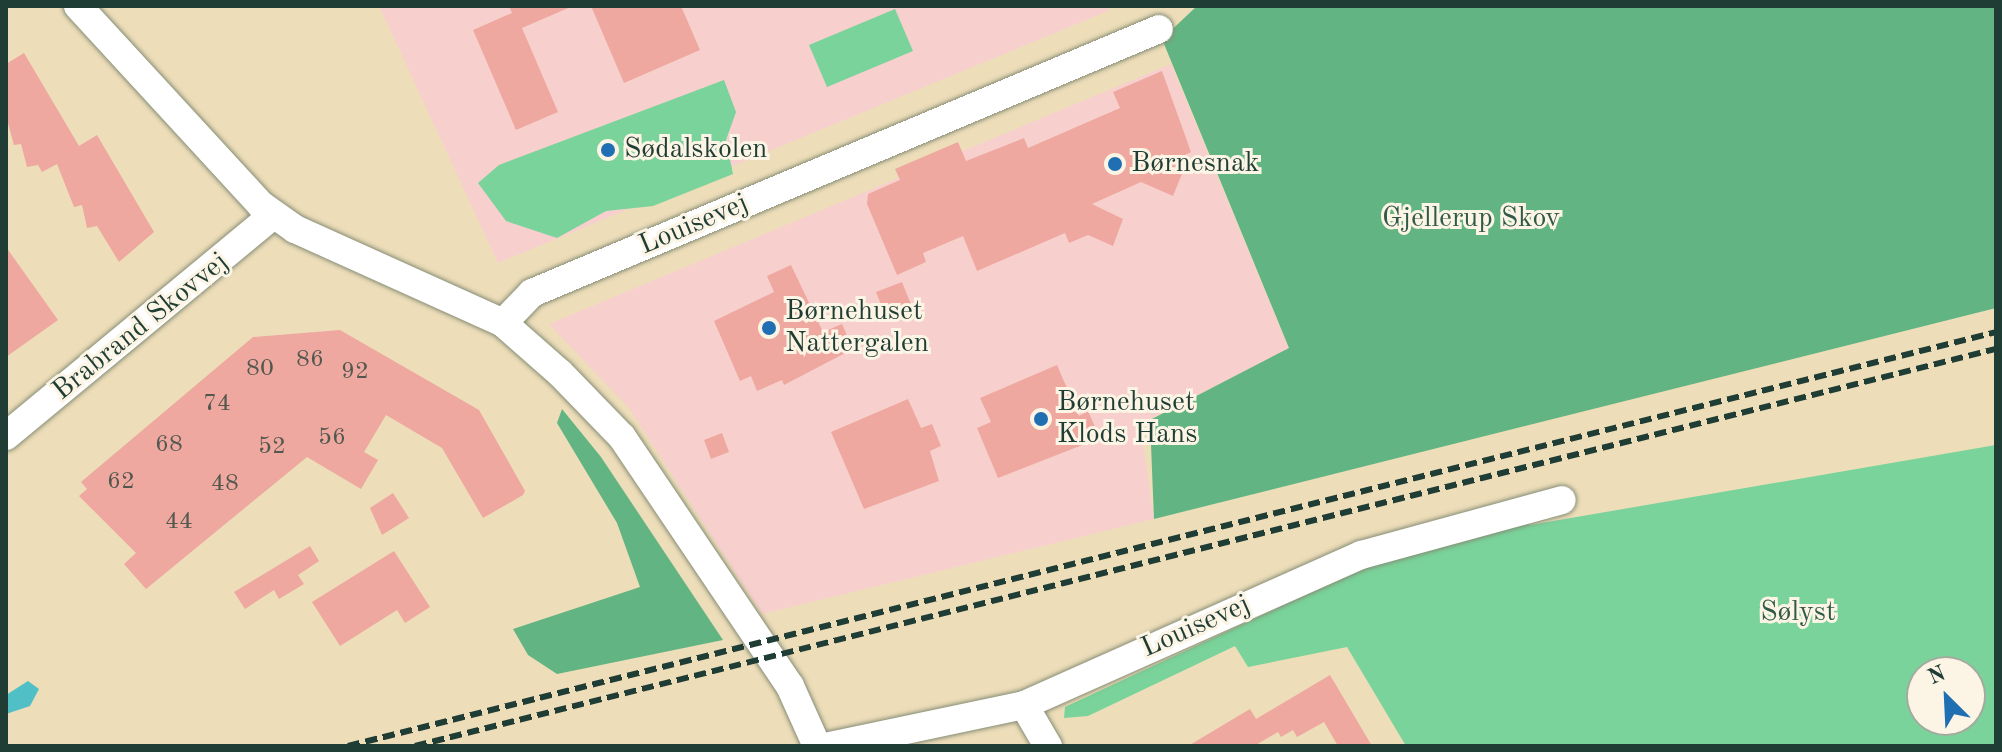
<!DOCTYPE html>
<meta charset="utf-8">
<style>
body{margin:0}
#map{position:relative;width:2002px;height:752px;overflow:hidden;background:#edddb9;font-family:"Old Standard TT",serif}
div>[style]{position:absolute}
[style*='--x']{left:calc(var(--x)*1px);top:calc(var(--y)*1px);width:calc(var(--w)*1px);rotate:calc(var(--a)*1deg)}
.built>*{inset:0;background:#f7d0ce}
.green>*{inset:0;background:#79d39a}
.forest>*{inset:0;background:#62b582}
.water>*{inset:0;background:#51c0c6}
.building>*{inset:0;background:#eea89f}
.roads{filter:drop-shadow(0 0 2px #868d76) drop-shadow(0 0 2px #868d76)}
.minor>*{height:28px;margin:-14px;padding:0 14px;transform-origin:14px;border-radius:14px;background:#fff}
.rail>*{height:6px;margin-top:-3px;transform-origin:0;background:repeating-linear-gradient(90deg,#1f3d34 0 12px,transparent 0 18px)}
.dots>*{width:22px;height:22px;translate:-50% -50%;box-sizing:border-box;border:4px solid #fcf5e5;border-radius:50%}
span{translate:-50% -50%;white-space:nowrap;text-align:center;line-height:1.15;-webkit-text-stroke:6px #fcf5e5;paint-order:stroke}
.number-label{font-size:24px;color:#53584f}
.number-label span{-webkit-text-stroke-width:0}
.poi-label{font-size:28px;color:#1f3d34}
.left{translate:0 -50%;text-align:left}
.park-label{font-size:28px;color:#315b48}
.street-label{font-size:28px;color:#1f3d34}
.frame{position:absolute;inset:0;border:8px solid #1f3d34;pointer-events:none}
.north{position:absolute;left:1906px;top:656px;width:80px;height:80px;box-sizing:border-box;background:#fcf5e5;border:2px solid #a4ab9e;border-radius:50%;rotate:336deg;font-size:22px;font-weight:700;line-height:32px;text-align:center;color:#1f3d34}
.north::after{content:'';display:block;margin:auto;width:28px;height:36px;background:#1f6fb2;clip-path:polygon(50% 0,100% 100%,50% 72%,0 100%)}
</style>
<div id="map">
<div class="built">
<i style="clip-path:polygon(379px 6px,1109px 6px,1108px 11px,498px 263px)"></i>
<i style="clip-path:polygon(1171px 64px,1289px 349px,1140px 424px,1154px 519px,762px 614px,629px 408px,549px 324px)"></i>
</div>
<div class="green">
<i style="clip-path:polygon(895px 9px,913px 51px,827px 87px,809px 45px)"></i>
<i style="clip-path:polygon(724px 80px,736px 112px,726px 140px,733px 174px,653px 206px,606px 211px,557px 238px,506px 221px,478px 183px,499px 165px)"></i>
<i style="clip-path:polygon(evenodd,1996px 445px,1996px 746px,1406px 746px,1347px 647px,1248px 667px,1235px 646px,1088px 716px,1064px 718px,1065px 707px,1372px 564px,1522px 520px,1530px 525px,1996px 445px,1922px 672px,1970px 672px,1970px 720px,1922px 720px,1922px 672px)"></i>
</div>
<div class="forest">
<i style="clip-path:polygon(1197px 6px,1996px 6px,1996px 308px,1154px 519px,1150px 420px,1289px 348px,1162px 39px)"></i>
<i style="clip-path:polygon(562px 409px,601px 457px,723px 640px,557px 674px,528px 655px,513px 629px,640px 587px,617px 523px,557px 423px)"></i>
</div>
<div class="water">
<i style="clip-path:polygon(28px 681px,39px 689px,30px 706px,6px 714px,6px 695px)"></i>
</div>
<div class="building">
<i style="clip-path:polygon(509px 6px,573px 6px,522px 28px,558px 112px,516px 130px,473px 30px,512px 13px)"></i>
<i style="clip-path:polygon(591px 6px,681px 6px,700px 50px,624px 83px)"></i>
<i style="clip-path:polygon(24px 53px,79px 146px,97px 135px,154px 232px,119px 262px,97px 226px,87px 228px,82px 205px,74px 207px,57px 164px,42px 172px,38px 165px,27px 167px,21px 144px,14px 145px,6px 116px,6px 64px)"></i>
<i style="clip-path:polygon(1162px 71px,1191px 152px,1179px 158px,1184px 169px,1173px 196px,1141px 182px,1092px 204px,1123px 219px,1113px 246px,1088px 235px,1069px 243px,1065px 233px,977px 271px,963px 236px,923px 253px,926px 262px,897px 275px,867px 204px,868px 194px,900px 180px,895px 169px,958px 142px,966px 161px,1024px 138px,1028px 148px,1120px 108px,1113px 92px)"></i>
<i style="clip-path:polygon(6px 247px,58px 320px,6px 357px)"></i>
<i style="clip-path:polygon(791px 265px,823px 332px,842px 324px,853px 349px,784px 385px,782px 380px,757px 391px,751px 376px,740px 381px,714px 321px,774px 292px,767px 276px)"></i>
<i style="clip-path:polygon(902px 282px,912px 307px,886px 317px,876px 292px)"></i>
<i style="clip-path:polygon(340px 330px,479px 410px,525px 491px,523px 495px,483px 518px,442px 448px,386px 415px,364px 452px,378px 460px,361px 489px,307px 457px,146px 589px,124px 564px,136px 553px,79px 496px,87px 489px,81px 482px,253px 337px)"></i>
<i style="clip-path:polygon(1057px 365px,1079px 416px,1088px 411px,1100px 438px,998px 478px,977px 428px,991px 422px,980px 398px)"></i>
<i style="clip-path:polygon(908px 399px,921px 428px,932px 424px,941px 446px,930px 451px,939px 481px,864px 509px,831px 432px)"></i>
<i style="clip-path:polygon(722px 433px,729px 452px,711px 459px,704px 440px)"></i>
<i style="clip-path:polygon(393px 493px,409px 518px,382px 535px,370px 508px)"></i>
<i style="clip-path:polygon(310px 546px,319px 561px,298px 575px,304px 584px,279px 599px,274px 590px,245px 609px,234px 592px)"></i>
<i style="clip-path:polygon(394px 551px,430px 607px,405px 623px,397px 610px,340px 646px,312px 602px)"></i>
<i style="clip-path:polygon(1330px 675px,1372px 746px,1338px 746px,1324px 722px,1297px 737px,1293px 730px,1281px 737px,1278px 732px,1254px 746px,1188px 746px,1250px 709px,1256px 719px)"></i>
</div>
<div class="roads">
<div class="minor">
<i style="--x:78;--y:6;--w:270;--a:47.4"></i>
<i style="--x:261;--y:205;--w:42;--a:35.2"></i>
<i style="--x:295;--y:229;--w:228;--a:24.3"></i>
<i style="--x:503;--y:323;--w:76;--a:41.3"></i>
<i style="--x:560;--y:373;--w:89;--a:45.9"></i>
<i style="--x:622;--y:437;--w:300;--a:56"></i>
<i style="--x:790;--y:686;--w:66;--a:65.8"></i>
<i style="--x:503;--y:323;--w:42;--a:-46"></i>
<i style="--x:532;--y:293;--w:680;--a:-22.83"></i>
<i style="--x:6;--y:436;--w:347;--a:-39.6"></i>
<i style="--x:1024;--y:705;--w:48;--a:59.7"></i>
<i style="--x:830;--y:746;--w:198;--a:-11.9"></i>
<i style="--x:1024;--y:705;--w:369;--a:-24"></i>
<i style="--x:1361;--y:555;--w:208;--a:-15.3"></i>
</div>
</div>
<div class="rail">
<i style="--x:348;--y:746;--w:1699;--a:-14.1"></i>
<i style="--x:415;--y:746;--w:1630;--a:-14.1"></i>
</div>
<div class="dots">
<i style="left:608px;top:150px;background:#1f6fb2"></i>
<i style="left:1115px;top:164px;background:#1f6fb2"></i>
<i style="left:769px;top:328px;background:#1f6fb2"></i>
<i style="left:1041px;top:419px;background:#1f6fb2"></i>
</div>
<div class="number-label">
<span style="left:310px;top:361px">86</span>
<span style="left:260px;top:370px">80</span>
<span style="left:355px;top:373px">92</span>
<span style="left:217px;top:405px">74</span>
<span style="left:332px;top:439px">56</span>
<span style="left:169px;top:446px">68</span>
<span style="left:272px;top:448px">52</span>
<span style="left:121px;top:483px">62</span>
<span style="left:225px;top:485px">48</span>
<span style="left:179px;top:523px">44</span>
</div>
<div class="poi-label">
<span class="left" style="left:624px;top:150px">Sødalskolen</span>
<span class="left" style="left:1131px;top:164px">Børnesnak</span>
<span class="left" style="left:785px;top:328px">Børnehuset<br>Nattergalen</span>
<span class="left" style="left:1057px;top:419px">Børnehuset<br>Klods Hans</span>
</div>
<div class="park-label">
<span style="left:1471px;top:219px">Gjellerup Skov</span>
<span style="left:1798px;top:613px">Sølyst</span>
</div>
<div class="street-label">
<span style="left:694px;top:225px;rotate:-23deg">Louisevej</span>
<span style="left:141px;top:327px;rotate:-39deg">Brabrand Skovvej</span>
<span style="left:1196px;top:627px;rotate:-24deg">Louisevej</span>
</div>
<div class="frame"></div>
<div class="north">N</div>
</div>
